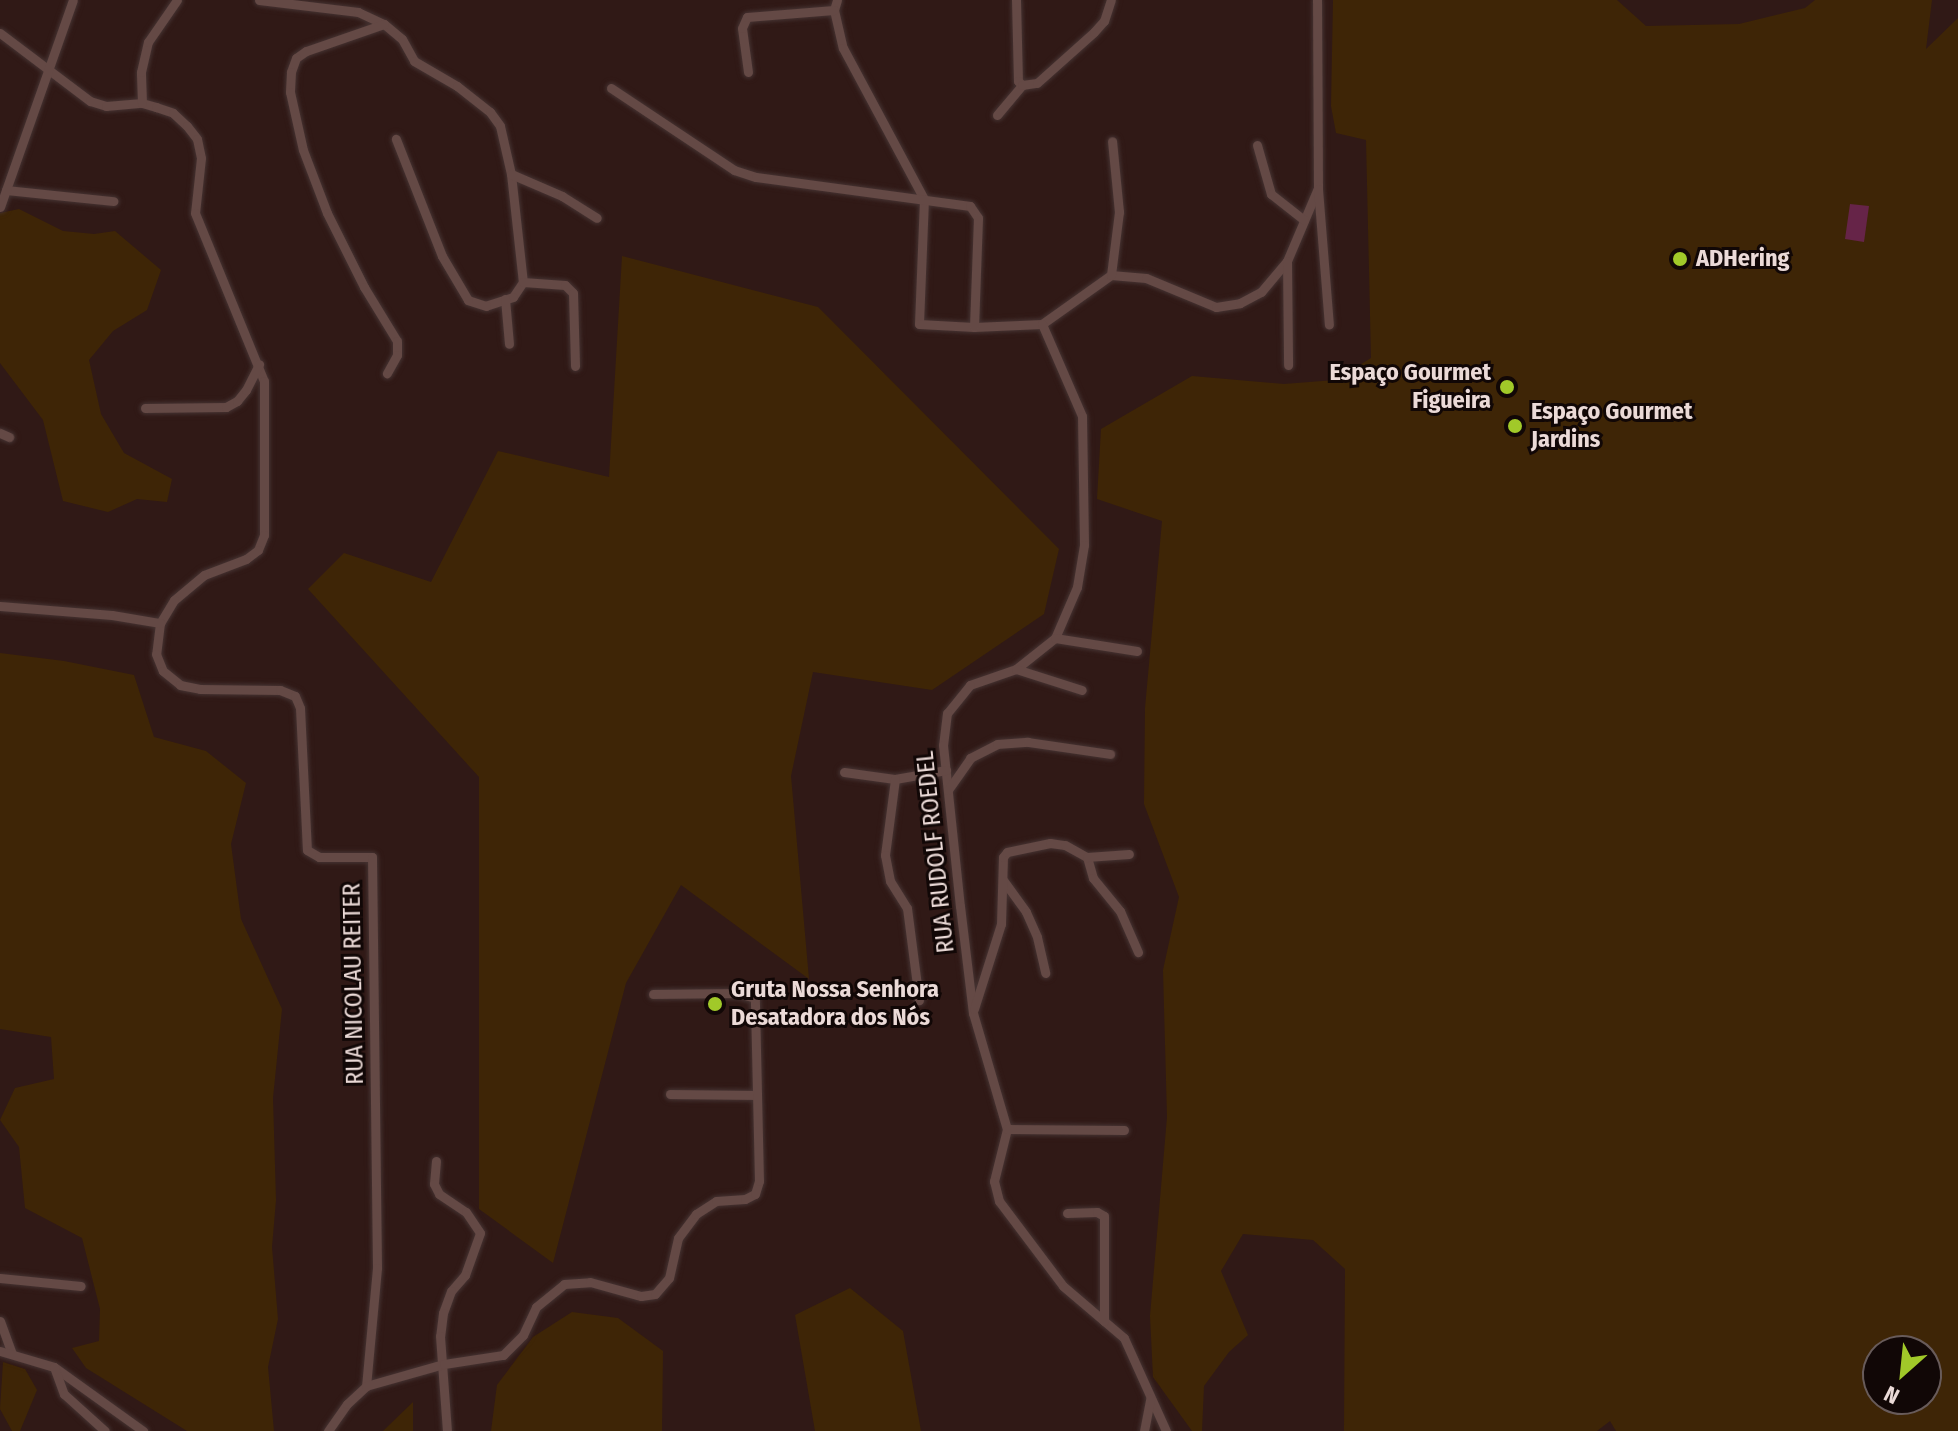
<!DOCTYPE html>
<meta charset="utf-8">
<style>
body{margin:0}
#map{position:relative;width:1958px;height:1431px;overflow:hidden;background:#301916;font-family:"Fira Sans Condensed",sans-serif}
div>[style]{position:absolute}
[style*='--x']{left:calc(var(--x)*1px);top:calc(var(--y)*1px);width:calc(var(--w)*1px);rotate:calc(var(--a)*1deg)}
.green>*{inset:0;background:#3e2506}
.water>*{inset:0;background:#662448}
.roads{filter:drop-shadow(0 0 2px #453332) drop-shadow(0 0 2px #453332)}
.minor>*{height:9px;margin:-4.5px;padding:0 4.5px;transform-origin:4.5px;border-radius:4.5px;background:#644945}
.dots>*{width:22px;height:22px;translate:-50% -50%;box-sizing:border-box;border:4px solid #110706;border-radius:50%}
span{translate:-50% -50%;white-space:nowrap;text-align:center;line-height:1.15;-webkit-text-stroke:6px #110706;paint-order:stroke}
.poi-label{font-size:24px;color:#ebdad7;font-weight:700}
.left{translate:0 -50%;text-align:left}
.right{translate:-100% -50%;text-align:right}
.street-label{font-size:24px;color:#ebdad7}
.north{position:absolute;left:1862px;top:1335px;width:80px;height:80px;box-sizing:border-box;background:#110706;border:2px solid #685b5a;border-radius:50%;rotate:207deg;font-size:22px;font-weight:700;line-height:32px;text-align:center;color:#ebdad7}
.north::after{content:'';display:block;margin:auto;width:28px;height:36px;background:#a1c929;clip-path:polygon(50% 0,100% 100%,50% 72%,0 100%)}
</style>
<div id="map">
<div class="green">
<i style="clip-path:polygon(evenodd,1333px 0,1617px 0,1646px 26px,1739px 24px,1805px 8px,1815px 0,1932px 0,1926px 49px,1958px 18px,1958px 1431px,1616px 1431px,1610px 1421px,1597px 1431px,1344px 1431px,1345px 1269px,1313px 1240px,1243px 1234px,1221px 1271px,1248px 1335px,1229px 1352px,1204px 1386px,1202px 1431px,1192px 1431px,1153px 1377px,1150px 1316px,1167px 1117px,1163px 970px,1179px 897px,1144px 804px,1145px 708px,1162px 521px,1097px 499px,1101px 429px,1192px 376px,1284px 384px,1335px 380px,1371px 358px,1366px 140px,1336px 133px,1331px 106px,1333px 0,1878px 1351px,1926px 1351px,1926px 1399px,1878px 1399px,1878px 1351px)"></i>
<i style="clip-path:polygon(19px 209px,63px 231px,94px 234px,115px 231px,161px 270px,147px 310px,113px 331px,89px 360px,101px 414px,124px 453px,172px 479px,167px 502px,137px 499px,108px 512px,63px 501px,43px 420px,0 363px,0 213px)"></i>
<i style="clip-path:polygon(622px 256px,818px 307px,1059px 549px,1044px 614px,932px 690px,813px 672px,791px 776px,809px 979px,681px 885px,626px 983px,553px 1263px,479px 1209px,479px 777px,308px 589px,344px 553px,431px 582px,498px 451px,609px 477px)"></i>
<i style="clip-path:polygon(0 653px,64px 661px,134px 675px,154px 737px,206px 751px,246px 783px,231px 844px,241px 919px,282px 1009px,273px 1098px,276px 1200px,272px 1247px,278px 1319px,268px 1367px,274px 1431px,187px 1431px,86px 1368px,72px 1348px,99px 1341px,100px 1309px,82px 1238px,25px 1208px,19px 1147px,0 1120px,15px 1088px,54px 1079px,51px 1037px,0 1029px)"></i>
<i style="clip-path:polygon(850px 1288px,903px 1331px,921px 1431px,815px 1431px,795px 1315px)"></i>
<i style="clip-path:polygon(572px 1312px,618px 1318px,663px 1351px,662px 1431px,491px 1431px,497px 1385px,533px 1337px)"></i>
<i style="clip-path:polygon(3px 1362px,25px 1369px,37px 1390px,20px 1431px,12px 1431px,0 1409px)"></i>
<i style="clip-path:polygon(413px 1402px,413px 1431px,383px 1431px)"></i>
</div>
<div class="water">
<i style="clip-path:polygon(1850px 204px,1869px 206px,1864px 242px,1845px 239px)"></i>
</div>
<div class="roads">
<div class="minor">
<i style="--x:259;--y:0;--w:100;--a:6.9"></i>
<i style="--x:358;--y:12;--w:29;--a:25"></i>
<i style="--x:384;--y:24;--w:23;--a:40"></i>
<i style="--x:402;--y:39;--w:25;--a:61"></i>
<i style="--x:414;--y:61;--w:50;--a:30.2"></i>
<i style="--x:457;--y:86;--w:42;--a:38.2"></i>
<i style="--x:490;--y:112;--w:17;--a:54"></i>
<i style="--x:500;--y:126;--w:49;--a:77.1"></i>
<i style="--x:511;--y:174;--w:109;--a:83.7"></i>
<i style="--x:523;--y:282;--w:18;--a:124"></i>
<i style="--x:513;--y:297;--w:28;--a:162"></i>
<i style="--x:486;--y:306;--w:19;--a:-162"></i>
<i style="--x:468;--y:300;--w:51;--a:-120.6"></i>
<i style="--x:442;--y:256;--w:126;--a:-111.5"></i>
<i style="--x:837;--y:0;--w:10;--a:107"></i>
<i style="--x:834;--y:10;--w:39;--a:77"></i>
<i style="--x:843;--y:48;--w:171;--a:61.8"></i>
<i style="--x:924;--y:199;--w:125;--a:92.3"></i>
<i style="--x:919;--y:324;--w:55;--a:3.1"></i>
<i style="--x:974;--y:327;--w:68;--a:-2.5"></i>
<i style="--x:1042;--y:324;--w:85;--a:-35.4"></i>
<i style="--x:1111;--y:275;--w:35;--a:5"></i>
<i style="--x:1146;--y:278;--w:76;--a:22.5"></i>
<i style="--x:1216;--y:307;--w:24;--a:-9"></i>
<i style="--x:1240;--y:303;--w:24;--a:-28"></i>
<i style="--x:1261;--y:292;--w:40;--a:-50"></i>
<i style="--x:1287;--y:261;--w:79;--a:-67"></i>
<i style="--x:1318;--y:188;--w:188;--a:-90.3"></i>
<i style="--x:1016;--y:0;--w:81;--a:88.6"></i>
<i style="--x:1018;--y:81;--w:6;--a:45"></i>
<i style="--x:384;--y:24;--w:83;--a:160.9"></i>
<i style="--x:306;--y:51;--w:12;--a:145"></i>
<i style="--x:296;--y:58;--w:15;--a:110"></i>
<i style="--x:291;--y:72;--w:20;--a:93"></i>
<i style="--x:290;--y:92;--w:59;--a:77.4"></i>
<i style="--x:303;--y:150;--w:67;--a:69.1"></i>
<i style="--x:327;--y:213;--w:83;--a:63.4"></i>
<i style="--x:364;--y:287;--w:63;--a:58.6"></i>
<i style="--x:397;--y:341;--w:14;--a:90"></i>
<i style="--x:397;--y:355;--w:21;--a:119"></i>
<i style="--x:0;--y:33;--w:113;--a:37.1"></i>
<i style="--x:90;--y:101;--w:17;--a:17"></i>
<i style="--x:106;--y:106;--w:36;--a:-5"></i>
<i style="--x:142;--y:103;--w:15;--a:16"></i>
<i style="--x:156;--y:107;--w:18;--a:19"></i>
<i style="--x:173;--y:113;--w:19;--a:43"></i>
<i style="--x:187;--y:126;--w:16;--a:52"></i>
<i style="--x:197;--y:139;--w:19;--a:78"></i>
<i style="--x:201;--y:158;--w:55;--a:96.2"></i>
<i style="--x:195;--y:213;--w:182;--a:67.7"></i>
<i style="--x:264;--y:381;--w:154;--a:90"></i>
<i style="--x:264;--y:535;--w:16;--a:112"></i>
<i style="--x:258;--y:550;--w:15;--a:143"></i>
<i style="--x:246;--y:559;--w:45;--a:159.1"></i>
<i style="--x:204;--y:575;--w:39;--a:140"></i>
<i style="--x:174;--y:600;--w:27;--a:121"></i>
<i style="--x:160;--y:623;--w:31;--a:97"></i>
<i style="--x:156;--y:654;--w:18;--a:68"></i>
<i style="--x:163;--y:671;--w:22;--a:39"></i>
<i style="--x:180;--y:685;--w:20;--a:11"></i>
<i style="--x:200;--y:689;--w:80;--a:0.7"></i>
<i style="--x:280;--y:690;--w:16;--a:22"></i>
<i style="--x:295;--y:696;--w:13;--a:67"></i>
<i style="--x:300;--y:708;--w:142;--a:87.2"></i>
<i style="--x:307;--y:850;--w:14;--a:30"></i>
<i style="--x:319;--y:857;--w:53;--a:0"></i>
<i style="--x:372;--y:857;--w:411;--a:89.3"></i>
<i style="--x:377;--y:1268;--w:119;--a:95.3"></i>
<i style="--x:748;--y:72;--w:44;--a:-97.8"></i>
<i style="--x:742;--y:28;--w:12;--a:-66"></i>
<i style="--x:747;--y:17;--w:87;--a:-4.6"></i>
<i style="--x:611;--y:88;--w:148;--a:33.7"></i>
<i style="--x:734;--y:170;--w:23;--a:18"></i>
<i style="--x:756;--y:177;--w:216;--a:7.7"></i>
<i style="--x:970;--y:206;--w:14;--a:56"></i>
<i style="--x:978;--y:218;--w:109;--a:92.1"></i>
<i style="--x:142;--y:103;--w:31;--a:-92"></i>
<i style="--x:141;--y:72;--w:31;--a:-77"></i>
<i style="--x:148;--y:42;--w:51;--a:-55.4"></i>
<i style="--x:997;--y:115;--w:39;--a:-50"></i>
<i style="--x:1022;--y:85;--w:15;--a:-8"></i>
<i style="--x:1037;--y:83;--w:76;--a:-41.8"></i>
<i style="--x:1094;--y:32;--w:15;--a:-48"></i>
<i style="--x:1104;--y:21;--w:22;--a:-72"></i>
<i style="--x:1257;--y:145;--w:51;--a:74.1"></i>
<i style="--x:1271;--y:194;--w:42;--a:38.2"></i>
<i style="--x:511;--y:174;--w:56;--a:23.3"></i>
<i style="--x:562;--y:196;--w:41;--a:32.2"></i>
<i style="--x:1318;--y:189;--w:136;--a:85.4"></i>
<i style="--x:6;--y:190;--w:108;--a:5.9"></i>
<i style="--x:0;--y:207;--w:219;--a:-70.6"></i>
<i style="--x:1287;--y:261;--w:104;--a:89.4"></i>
<i style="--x:1111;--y:275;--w:64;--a:-82.8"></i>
<i style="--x:1119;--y:212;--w:71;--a:-95.6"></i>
<i style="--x:523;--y:282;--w:42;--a:4.1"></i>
<i style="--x:565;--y:285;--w:11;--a:45"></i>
<i style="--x:573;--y:293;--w:73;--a:88.4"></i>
<i style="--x:505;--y:299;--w:45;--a:84.9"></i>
<i style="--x:1042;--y:324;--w:100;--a:66.5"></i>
<i style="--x:1082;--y:416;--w:129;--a:89.1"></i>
<i style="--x:1084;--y:545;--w:43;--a:99.5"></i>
<i style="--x:1077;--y:587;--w:56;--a:113.3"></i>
<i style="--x:1055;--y:638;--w:50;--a:141.5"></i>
<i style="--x:1016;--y:669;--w:49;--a:160.8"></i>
<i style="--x:970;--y:685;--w:36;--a:129"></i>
<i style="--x:947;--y:713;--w:32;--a:97"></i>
<i style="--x:943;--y:745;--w:162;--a:84"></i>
<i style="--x:960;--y:906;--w:108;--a:83.1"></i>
<i style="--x:973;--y:1013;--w:121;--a:73.7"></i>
<i style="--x:1007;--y:1129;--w:54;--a:104"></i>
<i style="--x:994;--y:1181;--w:21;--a:76"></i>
<i style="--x:999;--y:1201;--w:106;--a:53"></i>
<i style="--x:1063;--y:1286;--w:80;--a:40.4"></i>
<i style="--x:1124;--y:1338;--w:102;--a:65.7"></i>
<i style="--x:145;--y:408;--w:81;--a:-0.7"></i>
<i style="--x:226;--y:407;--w:13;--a:-29"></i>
<i style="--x:237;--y:401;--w:14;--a:-51"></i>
<i style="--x:246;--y:390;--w:29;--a:-63"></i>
<i style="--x:0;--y:433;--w:10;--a:24"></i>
<i style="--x:0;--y:606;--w:112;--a:4.6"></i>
<i style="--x:112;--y:615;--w:49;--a:9.5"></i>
<i style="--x:1055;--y:638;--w:83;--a:9"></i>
<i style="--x:1016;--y:669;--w:69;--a:17.7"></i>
<i style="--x:844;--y:772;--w:51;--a:7.8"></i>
<i style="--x:895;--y:779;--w:52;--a:-10"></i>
<i style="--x:895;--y:779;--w:77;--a:97.5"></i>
<i style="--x:885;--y:855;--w:26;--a:79"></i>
<i style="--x:890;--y:881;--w:32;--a:58"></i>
<i style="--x:907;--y:908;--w:93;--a:82.6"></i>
<i style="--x:948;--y:790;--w:39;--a:-55"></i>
<i style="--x:970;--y:758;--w:30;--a:-27"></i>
<i style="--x:997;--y:744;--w:31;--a:-4"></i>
<i style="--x:1028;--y:742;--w:83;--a:8.3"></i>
<i style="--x:1087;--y:857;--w:22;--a:74"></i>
<i style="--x:1093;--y:878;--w:43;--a:50.7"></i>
<i style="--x:1120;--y:911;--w:45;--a:66.3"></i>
<i style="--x:1003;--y:880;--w:39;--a:54"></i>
<i style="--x:1026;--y:912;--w:27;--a:66"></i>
<i style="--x:1037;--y:937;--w:37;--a:77"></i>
<i style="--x:974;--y:1009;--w:89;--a:-72.4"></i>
<i style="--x:1001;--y:924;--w:67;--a:-88.3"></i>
<i style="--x:1003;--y:857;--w:6;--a:-51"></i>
<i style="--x:1007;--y:852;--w:44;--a:-11.8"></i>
<i style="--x:1050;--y:843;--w:15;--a:8"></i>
<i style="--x:1065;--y:845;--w:25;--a:29"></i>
<i style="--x:1087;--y:857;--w:42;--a:-4.1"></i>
<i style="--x:670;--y:1094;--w:86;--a:0.7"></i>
<i style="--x:1007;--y:1129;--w:117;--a:0.5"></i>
<i style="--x:436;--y:1161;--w:23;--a:95"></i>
<i style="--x:434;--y:1184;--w:11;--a:63"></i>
<i style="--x:439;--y:1194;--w:32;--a:34"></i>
<i style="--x:466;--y:1212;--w:25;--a:56"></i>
<i style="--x:480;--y:1233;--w:45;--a:109.7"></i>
<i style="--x:465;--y:1275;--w:21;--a:131"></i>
<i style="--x:451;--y:1291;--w:23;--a:110"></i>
<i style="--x:443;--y:1313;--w:23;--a:97"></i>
<i style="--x:440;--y:1336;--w:95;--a:85.8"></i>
<i style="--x:1067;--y:1213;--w:30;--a:-2"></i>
<i style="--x:1097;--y:1212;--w:8;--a:30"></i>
<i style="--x:1104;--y:1216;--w:105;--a:90"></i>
<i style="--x:0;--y:1278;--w:81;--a:5.6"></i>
<i style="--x:0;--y:1321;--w:35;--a:70"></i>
<i style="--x:0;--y:1351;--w:56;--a:16.5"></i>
<i style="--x:54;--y:1367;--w:110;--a:35.7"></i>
<i style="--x:54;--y:1367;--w:29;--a:70"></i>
<i style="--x:64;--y:1394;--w:55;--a:42.1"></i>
<i style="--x:328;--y:1431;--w:33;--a:-55"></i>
<i style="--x:347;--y:1404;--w:26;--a:-43"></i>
<i style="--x:366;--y:1386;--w:81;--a:-15.8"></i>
<i style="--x:444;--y:1364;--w:60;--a:-8.7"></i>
<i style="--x:503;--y:1355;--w:28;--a:-45"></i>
<i style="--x:523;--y:1335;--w:31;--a:-65"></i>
<i style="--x:536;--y:1307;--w:36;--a:-39"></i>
<i style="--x:564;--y:1284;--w:26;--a:-4"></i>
<i style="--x:590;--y:1282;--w:53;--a:15.4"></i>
<i style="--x:641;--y:1296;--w:14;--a:-8"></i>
<i style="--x:655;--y:1294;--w:21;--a:-49"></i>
<i style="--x:669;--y:1278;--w:41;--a:-77.3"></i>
<i style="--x:678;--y:1238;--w:30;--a:-53"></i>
<i style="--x:696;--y:1214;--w:24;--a:-33"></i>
<i style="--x:716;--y:1201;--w:29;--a:-4"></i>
<i style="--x:745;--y:1199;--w:11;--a:-27"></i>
<i style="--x:755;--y:1194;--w:14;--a:-73"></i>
<i style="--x:759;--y:1181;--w:183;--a:-91.3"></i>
<i style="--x:755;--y:998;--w:19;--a:-164"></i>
<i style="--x:737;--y:993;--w:84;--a:179.3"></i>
<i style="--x:1144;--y:1431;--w:33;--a:-79"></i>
</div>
</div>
<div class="dots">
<i style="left:1680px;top:259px;background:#a1c929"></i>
<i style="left:1507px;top:387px;background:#a1c929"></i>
<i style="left:1515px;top:426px;background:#a1c929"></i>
<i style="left:715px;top:1004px;background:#a1c929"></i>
</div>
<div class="poi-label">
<span class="left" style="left:1696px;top:259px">ADHering</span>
<span class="right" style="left:1491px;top:387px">Espaço Gourmet<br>Figueira</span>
<span class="left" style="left:1531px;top:426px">Espaço Gourmet<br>Jardins</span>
<span class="left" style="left:731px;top:1004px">Gruta Nossa Senhora<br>Desatadora dos Nós</span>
</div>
<div class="street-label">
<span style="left:936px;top:852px;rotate:-96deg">RUA RUDOLF ROEDEL</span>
<span style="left:354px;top:984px;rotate:-91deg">RUA NICOLAU REITER</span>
</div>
<div class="north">N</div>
</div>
